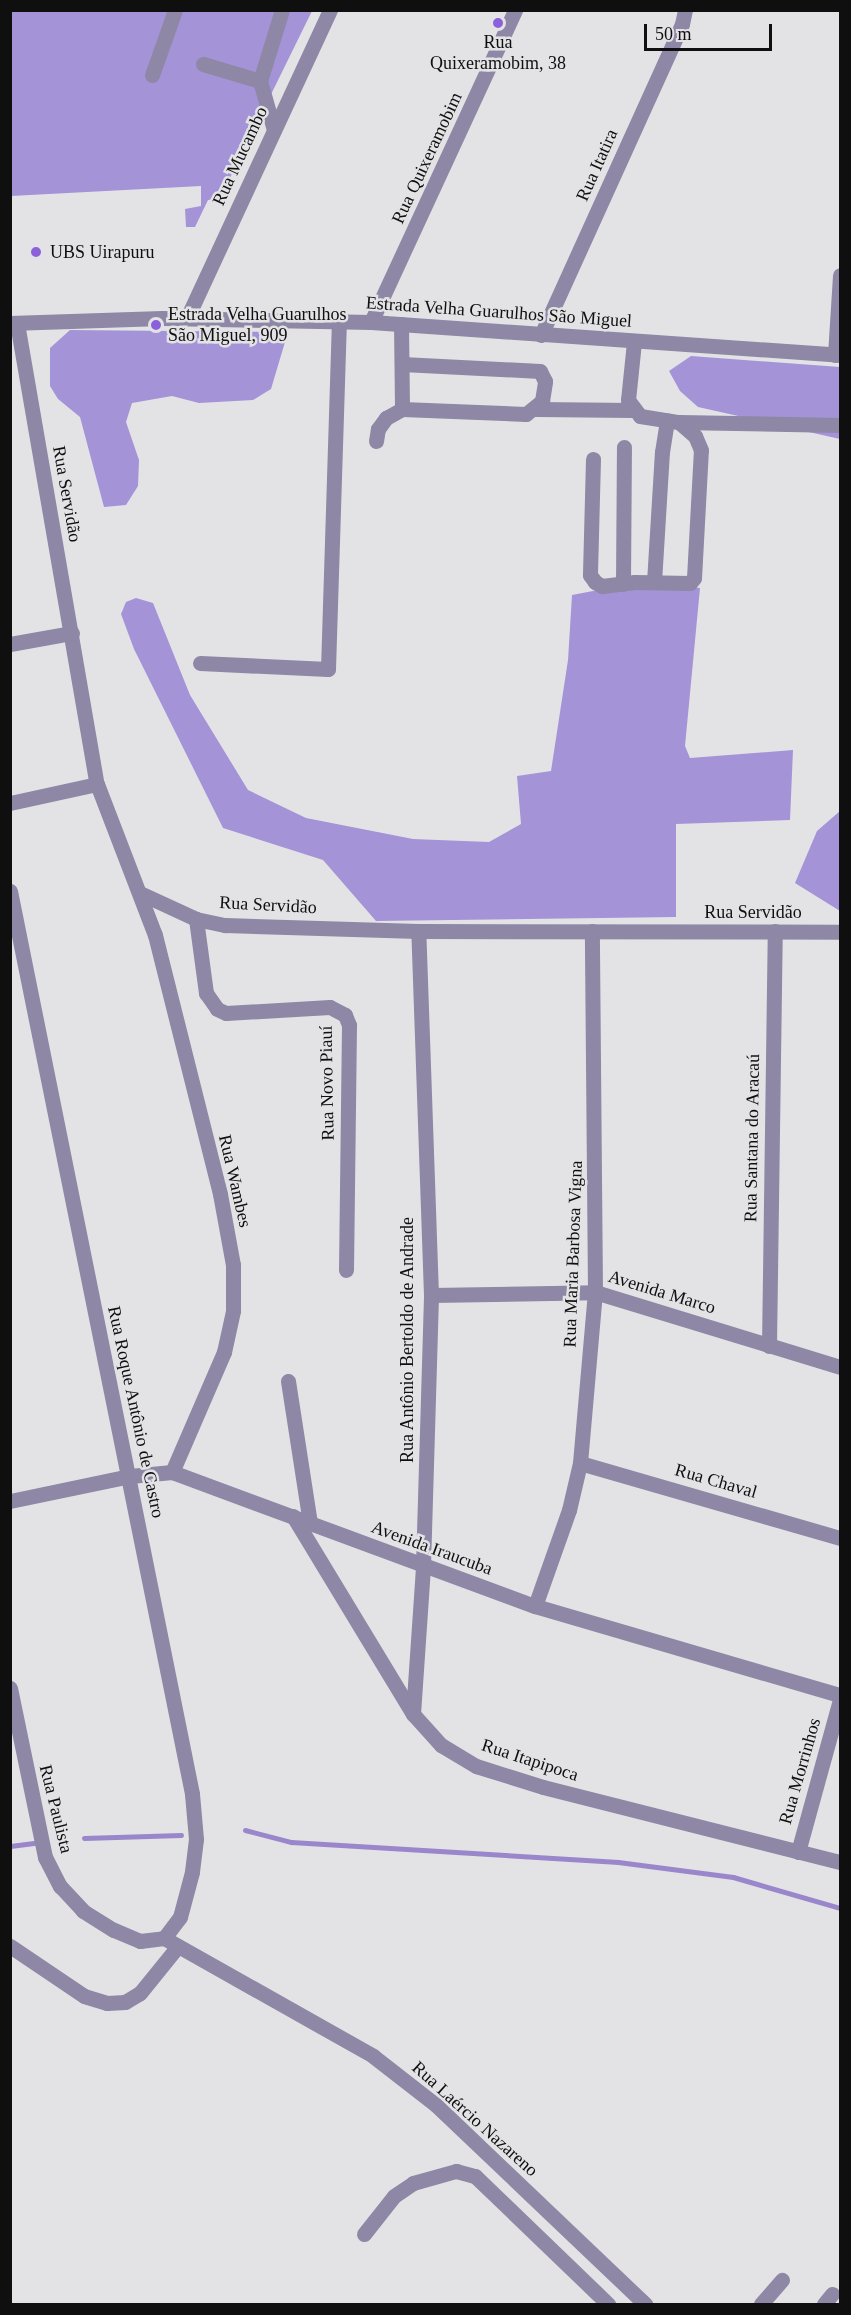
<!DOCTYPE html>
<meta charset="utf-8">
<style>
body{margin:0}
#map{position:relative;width:851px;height:2315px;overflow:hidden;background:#e3e3e6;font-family:"Times New Roman",serif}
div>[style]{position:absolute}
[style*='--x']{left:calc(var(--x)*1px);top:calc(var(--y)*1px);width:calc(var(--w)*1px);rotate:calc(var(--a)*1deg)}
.forest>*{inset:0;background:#a593d7}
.stream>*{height:5px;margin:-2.5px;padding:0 2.5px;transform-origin:2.5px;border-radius:2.5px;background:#9a87cb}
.minor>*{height:15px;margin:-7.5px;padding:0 7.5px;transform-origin:7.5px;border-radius:7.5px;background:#8e87a5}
.dots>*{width:16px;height:16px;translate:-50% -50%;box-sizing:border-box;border:3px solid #e3e3e6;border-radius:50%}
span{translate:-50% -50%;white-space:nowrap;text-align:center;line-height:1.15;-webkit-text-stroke:5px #e3e3e6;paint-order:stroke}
.poi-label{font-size:18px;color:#0f0f10}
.left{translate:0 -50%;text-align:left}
.street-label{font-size:18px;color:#0f0f10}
.frame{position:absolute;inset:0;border:12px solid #0f0f10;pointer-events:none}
.scale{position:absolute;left:644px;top:24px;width:128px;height:27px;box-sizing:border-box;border:3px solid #0f0f10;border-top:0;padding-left:8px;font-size:18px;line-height:21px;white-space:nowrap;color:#0f0f10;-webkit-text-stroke:4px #e3e3e6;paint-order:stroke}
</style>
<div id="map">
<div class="forest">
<i style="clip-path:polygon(10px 11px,312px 11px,227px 184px,216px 199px,208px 200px,195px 227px,186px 227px,185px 209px,201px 206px,201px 186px,11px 196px)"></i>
<i style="clip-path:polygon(70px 330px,288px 332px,271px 389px,253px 400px,199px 403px,172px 396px,132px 403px,126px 422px,139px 460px,138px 486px,126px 505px,104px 507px,80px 417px,58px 399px,50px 386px,50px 348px)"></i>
<i style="clip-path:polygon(691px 356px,840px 367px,840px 439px,698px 407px,680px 391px,669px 371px)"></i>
<i style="clip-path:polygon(635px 583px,700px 588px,685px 746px,690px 758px,793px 750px,790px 820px,676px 824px,676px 917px,376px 921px,323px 860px,223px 828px,134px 649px,121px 614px,126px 602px,136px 598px,153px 603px,190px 695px,248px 790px,306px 818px,413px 839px,489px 842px,521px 824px,517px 776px,551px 771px,568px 660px,572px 595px)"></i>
<i style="clip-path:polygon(840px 811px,840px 911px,795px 883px,817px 831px)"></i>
</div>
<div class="stream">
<i style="--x:245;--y:1830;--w:48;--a:14.6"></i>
<i style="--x:291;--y:1842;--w:328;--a:3.5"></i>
<i style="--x:618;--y:1862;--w:116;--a:7.4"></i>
<i style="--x:733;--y:1877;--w:111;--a:16.2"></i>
<i style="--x:84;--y:1838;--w:97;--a:-1.8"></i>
<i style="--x:10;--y:1846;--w:24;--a:-7"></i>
</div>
<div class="minor">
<i style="--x:203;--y:64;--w:59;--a:16.6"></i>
<i style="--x:152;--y:75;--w:69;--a:-70.5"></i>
<i style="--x:274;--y:130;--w:51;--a:-105.9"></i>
<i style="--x:260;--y:81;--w:74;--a:-72.8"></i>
<i style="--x:187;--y:318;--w:340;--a:-65.1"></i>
<i style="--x:371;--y:322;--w:344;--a:-65.2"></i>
<i style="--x:10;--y:323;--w:152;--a:-1.9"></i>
<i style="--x:162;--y:318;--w:209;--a:1.1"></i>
<i style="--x:371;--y:322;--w:470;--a:4"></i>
<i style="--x:17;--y:323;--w:468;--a:80.2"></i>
<i style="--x:97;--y:784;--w:162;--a:69"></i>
<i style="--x:155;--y:935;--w:267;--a:75.9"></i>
<i style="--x:220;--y:1194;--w:72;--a:79.6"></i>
<i style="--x:233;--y:1265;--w:46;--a:90"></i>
<i style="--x:233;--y:1311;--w:42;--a:102.4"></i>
<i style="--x:224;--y:1352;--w:131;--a:113.4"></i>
<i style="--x:401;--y:324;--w:85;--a:89.3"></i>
<i style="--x:541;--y:335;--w:341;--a:-65.6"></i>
<i style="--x:682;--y:24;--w:14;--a:-78"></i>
<i style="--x:634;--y:342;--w:58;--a:95.9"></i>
<i style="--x:628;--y:400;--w:20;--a:53"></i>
<i style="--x:640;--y:416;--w:39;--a:9"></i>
<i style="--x:679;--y:422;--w:161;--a:1.1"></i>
<i style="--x:835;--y:355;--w:80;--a:-86.4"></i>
<i style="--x:536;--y:409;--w:96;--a:0.6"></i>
<i style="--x:376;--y:441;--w:12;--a:-81"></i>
<i style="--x:378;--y:429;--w:14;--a:-54"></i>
<i style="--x:386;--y:418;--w:18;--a:-29"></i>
<i style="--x:402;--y:409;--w:124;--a:2.3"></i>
<i style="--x:526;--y:414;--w:21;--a:-39"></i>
<i style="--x:542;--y:401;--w:20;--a:-81"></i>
<i style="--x:545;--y:381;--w:11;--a:-117"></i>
<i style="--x:540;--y:371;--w:138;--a:-177.1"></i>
<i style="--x:593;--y:459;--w:116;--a:91.5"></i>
<i style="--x:590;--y:575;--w:9;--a:54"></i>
<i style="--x:595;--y:582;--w:8;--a:30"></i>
<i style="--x:602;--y:586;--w:33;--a:-7"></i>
<i style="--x:635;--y:582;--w:55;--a:1"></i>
<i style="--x:690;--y:583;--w:6;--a:-51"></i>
<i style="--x:694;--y:578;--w:128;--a:-86.9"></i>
<i style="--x:701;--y:450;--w:15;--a:-113"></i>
<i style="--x:695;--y:436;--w:21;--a:-139"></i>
<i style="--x:654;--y:582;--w:130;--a:-86.5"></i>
<i style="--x:662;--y:452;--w:32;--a:-81"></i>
<i style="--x:623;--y:584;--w:137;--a:-89.6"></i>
<i style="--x:10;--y:644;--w:63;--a:-10.1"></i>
<i style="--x:200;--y:663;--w:128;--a:2.7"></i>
<i style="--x:328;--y:669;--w:348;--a:-88.2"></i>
<i style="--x:10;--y:803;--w:89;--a:-12.3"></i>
<i style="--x:10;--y:891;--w:921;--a:78.6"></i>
<i style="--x:192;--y:1794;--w:45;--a:84.9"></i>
<i style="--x:196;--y:1839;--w:33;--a:97"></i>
<i style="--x:192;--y:1872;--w:47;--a:104.9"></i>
<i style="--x:180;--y:1917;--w:26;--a:127"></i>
<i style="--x:142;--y:894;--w:60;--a:24.8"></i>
<i style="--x:196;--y:919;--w:30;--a:12"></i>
<i style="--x:225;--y:925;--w:193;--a:1.8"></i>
<i style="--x:418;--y:931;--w:422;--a:0.1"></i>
<i style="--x:196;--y:919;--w:75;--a:82.3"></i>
<i style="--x:206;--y:993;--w:19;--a:55"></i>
<i style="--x:217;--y:1009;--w:10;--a:24"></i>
<i style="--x:226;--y:1013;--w:104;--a:-3.3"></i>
<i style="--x:330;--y:1007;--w:17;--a:28"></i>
<i style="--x:345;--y:1015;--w:11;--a:68"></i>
<i style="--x:349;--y:1025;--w:245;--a:90.7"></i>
<i style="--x:431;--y:1295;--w:164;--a:-1"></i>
<i style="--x:595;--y:1292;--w:256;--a:17"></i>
<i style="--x:769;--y:1346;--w:415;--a:-89.2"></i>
<i style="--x:288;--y:1381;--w:144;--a:81.2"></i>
<i style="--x:580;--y:1463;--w:271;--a:16.1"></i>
<i style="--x:10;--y:1501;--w:123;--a:-11.8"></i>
<i style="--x:130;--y:1476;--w:42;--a:-5.4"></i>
<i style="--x:172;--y:1472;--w:387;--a:20.3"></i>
<i style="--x:535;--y:1606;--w:318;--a:16.3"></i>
<i style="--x:293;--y:1516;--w:232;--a:58.8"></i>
<i style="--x:413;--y:1714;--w:42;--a:47.9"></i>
<i style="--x:441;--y:1745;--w:41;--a:31"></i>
<i style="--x:476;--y:1766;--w:70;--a:17.4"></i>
<i style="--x:543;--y:1787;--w:306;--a:14.2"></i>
<i style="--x:535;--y:1606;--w:102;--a:-70.5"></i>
<i style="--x:569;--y:1510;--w:48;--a:-76.8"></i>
<i style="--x:580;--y:1463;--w:172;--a:-85"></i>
<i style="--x:595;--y:1292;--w:361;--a:-90.5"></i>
<i style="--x:10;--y:1688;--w:173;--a:78.3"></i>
<i style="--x:45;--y:1857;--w:33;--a:63"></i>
<i style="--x:60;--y:1886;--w:34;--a:47"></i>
<i style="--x:83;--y:1911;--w:36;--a:32"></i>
<i style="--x:114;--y:1930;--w:28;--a:23"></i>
<i style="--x:140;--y:1941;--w:24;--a:-7"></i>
<i style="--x:413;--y:1714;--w:148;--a:-86.1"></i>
<i style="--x:423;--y:1566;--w:271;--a:-88.3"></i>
<i style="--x:431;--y:1295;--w:364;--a:-92"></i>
<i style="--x:798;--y:1852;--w:158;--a:-74.6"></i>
<i style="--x:164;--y:1938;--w:240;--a:29.4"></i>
<i style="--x:373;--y:2056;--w:80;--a:37.9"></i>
<i style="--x:436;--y:2105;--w:289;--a:43.6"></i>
<i style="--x:10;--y:1946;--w:89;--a:34"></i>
<i style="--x:84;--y:1996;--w:24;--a:17"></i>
<i style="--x:107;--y:2003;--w:18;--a:-3"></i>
<i style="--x:125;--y:2002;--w:17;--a:-31"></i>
<i style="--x:140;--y:1993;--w:60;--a:-51"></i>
<i style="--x:364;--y:2234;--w:48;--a:-51.7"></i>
<i style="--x:394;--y:2196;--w:23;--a:-34"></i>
<i style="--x:413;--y:2183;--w:45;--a:-15.6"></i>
<i style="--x:456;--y:2171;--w:20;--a:15"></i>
<i style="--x:475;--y:2176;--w:185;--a:43.9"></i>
<i style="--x:761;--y:2304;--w:32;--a:-49"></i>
<i style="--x:824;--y:2304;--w:13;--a:-51"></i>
</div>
<div class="dots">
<i style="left:498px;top:23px;background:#8a61db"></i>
<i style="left:36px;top:252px;background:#8a61db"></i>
<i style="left:156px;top:325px;background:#8a61db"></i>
</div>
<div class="poi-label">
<span style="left:498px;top:53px">Rua<br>Quixeramobim, 38</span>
<span class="left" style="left:50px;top:252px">UBS Uirapuru</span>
<span class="left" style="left:168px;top:325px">Estrada Velha Guarulhos<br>São Miguel, 909</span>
</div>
<div class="street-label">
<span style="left:240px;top:156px;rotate:-65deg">Rua Mucambo</span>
<span style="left:427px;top:158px;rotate:-65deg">Rua Quixeramobim</span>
<span style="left:597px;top:165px;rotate:-66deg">Rua Itatira</span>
<span style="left:499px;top:312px;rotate:4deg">Estrada Velha Guarulhos São Miguel</span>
<span style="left:67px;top:494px;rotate:80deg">Rua Servidão</span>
<span style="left:268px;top:905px;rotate:3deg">Rua Servidão</span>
<span style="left:753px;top:912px">Rua Servidão</span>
<span style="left:327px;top:1083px;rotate:-91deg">Rua Novo Piauí</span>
<span style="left:752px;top:1138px;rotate:-89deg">Rua Santana do Aracaú</span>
<span style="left:235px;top:1181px;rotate:77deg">Rua Wambes</span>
<span style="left:573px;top:1254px;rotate:-88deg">Rua Maria Barbosa Vigna</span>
<span style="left:662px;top:1292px;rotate:17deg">Avenida Marco</span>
<span style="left:407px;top:1340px;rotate:-90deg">Rua Antônio Bertoldo de Andrade</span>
<span style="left:136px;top:1412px;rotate:78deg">Rua Roque Antônio de Castro</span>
<span style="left:716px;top:1481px;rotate:16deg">Rua Chaval</span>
<span style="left:432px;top:1548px;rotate:20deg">Avenida Iraucuba</span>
<span style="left:530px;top:1760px;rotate:18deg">Rua Itapipoca</span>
<span style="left:800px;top:1771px;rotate:-74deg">Rua Morrinhos</span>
<span style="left:56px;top:1809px;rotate:76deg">Rua Paulista</span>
<span style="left:475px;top:2119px;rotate:42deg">Rua Laércio Nazareno</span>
</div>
<div class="frame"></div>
<div class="scale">50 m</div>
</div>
